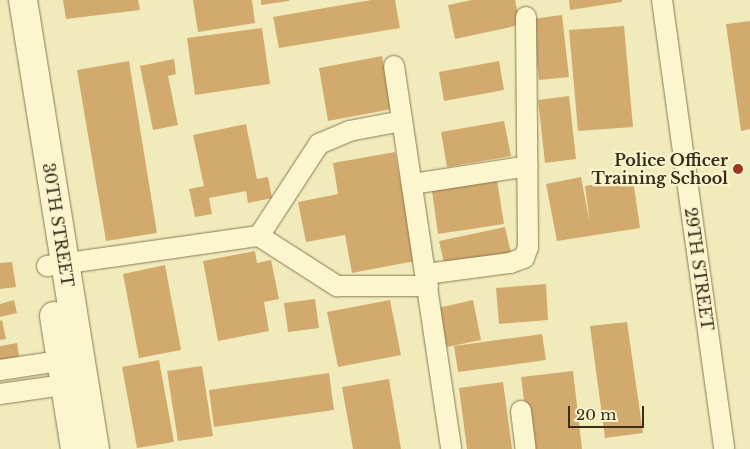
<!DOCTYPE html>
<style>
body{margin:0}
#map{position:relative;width:750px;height:449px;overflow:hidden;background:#f1ebbc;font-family:"Libre Baskerville",serif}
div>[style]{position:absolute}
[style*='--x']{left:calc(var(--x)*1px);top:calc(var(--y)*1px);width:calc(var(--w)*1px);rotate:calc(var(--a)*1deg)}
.building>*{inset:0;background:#d3aa6e}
.roads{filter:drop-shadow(0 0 1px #8a7a54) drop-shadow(0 0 1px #8a7a54)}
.minor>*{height:20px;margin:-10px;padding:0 10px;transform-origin:10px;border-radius:10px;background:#fcf6cf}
.secondary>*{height:28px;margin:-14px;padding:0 14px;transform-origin:14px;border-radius:14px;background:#fcf6cf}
.dots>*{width:14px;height:14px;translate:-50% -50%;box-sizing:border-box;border:2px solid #f8f3cc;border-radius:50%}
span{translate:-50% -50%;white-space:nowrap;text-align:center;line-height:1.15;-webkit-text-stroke:4.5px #f8f3cc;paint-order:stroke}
.poi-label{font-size:16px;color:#382e1a;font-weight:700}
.right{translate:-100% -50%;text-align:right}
.street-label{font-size:16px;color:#382e1a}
.scale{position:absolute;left:568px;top:406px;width:76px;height:22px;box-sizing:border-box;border:2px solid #382e1a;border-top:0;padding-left:6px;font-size:15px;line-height:18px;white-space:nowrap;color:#382e1a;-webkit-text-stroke:4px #f8f3cc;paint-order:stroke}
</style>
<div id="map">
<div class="building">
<i style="clip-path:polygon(63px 0,138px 0,140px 10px,66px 19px)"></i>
<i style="clip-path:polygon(193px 0,252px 0,255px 23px,198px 32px)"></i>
<i style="clip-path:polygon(261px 0,289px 0,289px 1px,261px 5px)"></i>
<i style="clip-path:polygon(371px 0,395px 0,400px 28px,279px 48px,273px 17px)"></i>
<i style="clip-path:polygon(472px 0,515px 0,520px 25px,455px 39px,448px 5px)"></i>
<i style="clip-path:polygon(569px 0,622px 0,622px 2px,570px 10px)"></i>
<i style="clip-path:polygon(562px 15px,569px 77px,539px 80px,532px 19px)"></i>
<i style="clip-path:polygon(750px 21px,750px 129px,741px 131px,726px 24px)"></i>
<i style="clip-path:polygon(624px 26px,633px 127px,578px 131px,569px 30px)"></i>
<i style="clip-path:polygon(262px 28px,270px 84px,195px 95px,187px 38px)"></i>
<i style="clip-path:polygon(382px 56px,392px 109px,328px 121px,319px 68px)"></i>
<i style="clip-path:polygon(174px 59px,176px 74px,168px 76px,178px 125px,153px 130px,140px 66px)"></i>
<i style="clip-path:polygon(129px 61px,157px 233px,106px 241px,77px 70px)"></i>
<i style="clip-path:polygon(499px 61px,504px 90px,444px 101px,439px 72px)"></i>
<i style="clip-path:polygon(569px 96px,576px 159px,545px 163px,538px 100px)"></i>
<i style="clip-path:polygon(504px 121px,511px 156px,447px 167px,441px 132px)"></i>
<i style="clip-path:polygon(246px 124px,257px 179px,268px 177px,272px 198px,248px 203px,246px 191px,209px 198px,212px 214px,195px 217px,189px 189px,204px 186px,193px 135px)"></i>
<i style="clip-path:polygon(395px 152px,415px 261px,352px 273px,345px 235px,306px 242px,298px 202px,338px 194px,333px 163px)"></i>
<i style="clip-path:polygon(496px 174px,504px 224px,438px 234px,431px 184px)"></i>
<i style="clip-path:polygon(581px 177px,590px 224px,585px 186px,633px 179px,640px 228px,557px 241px,546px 184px)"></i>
<i style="clip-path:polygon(505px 227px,511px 253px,445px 267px,439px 241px)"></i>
<i style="clip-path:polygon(255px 251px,257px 263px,271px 260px,279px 299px,264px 302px,269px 331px,218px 341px,203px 261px)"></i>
<i style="clip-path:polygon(12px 262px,16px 287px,0 289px,0 263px)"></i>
<i style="clip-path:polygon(165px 265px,181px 350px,139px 358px,123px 274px)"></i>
<i style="clip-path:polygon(546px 284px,548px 320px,499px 324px,496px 288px)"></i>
<i style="clip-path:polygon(315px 299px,319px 328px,288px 332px,284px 303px)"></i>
<i style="clip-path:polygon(14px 300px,17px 313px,0 317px,0 304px)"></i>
<i style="clip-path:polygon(390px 300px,401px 355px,338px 367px,327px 312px)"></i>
<i style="clip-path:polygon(473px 300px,481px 340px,447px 347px,438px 308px)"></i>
<i style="clip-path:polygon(2px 320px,6px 339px,0 340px,0 321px)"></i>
<i style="clip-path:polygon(627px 322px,643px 433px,605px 438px,590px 326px)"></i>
<i style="clip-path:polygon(542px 334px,546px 360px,458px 372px,454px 346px)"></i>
<i style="clip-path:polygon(17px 343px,20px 362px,0 365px,0 346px)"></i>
<i style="clip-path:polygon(159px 360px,174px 442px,137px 448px,122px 367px)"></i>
<i style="clip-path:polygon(202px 366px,213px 436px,178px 441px,167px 371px)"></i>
<i style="clip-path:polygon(573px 371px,582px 449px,530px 449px,521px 377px)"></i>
<i style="clip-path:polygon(329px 373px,334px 410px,214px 427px,209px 390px)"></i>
<i style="clip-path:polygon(389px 379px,401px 449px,353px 449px,342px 387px)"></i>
<i style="clip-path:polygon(503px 382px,512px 449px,467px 449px,459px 388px)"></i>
</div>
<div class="roads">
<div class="minor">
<i style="--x:662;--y:0;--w:453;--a:82.1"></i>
<i style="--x:394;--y:66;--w:387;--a:81.5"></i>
<i style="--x:412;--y:184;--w:117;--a:-8.8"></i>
<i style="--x:259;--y:236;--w:110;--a:-56.9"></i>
<i style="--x:319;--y:144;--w:33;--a:-23"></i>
<i style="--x:349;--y:131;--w:54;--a:-10.7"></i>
<i style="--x:47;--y:266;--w:214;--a:-8.1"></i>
<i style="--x:259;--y:236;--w:93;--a:32.7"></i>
<i style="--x:337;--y:286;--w:91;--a:0"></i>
<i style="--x:426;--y:274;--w:85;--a:-7.5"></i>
<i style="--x:510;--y:263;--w:15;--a:-20"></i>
<i style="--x:524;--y:258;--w:12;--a:-70"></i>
<i style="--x:528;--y:247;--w:230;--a:-90.5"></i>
<i style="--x:0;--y:370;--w:61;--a:-8.5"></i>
<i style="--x:0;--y:394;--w:65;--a:-8"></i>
<i style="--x:521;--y:411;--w:38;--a:83"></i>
</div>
<div class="secondary">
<i style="--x:23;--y:0;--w:455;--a:80.9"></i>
<i style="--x:54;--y:316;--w:135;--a:81"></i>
</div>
</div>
<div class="dots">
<i style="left:738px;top:169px;background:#9e351f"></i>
</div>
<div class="poi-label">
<span class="right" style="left:728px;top:169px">Police Officer<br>Training School</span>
</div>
<div class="street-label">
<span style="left:58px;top:225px;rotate:81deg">30TH STREET</span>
<span style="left:699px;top:269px;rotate:82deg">29TH STREET</span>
</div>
<div class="scale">20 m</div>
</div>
